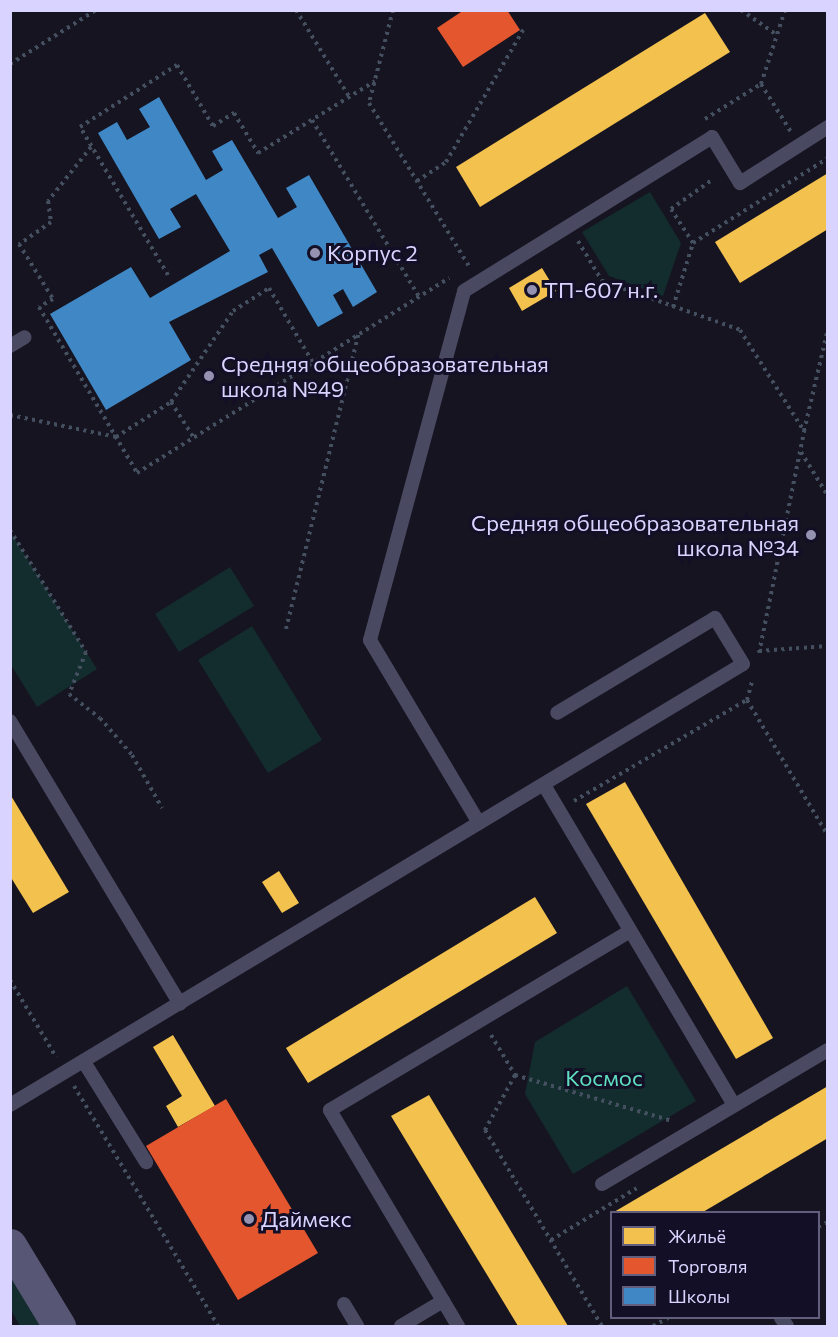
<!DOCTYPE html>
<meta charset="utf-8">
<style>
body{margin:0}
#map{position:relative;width:838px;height:1337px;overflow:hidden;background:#161421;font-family:Commissioner,sans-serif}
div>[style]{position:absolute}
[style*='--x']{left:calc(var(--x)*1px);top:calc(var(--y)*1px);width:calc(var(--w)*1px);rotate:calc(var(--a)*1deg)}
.green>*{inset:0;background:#132c2d}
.homes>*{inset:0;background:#f2c14e}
.shops>*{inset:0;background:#e4572e}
.schools>*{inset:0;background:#3f88c5}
.path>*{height:4px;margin-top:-2px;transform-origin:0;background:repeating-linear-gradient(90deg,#44505f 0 3px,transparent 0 7.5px)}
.lane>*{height:14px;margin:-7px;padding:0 7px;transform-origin:7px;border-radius:7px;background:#4a4962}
.secondary>*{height:33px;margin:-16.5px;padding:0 16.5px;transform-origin:16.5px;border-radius:16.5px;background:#575674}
.dots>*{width:16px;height:16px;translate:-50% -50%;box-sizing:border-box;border:3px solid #130f26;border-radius:50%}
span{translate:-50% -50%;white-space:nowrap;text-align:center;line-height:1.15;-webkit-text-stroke:6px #130f26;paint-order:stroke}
.poi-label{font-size:22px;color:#d9d4ff}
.left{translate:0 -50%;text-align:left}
.right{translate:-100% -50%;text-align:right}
.park-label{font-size:22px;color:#5fe0c0}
.frame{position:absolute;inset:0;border:12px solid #d9d4ff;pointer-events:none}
.legend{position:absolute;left:610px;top:1211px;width:210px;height:108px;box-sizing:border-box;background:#130f26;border:2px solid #625e7d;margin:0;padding:8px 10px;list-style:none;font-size:18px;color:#d9d4ff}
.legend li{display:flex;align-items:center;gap:12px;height:30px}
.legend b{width:30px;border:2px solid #625e7d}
</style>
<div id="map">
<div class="green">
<i style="clip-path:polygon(650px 192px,681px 243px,663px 296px,609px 276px,582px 232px)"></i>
<i style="clip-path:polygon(11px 533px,97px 669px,37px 707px,11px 665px)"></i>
<i style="clip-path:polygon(230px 567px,254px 606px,179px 652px,155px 614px)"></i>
<i style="clip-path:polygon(252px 626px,322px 740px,268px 773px,198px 660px)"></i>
<i style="clip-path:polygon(627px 986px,696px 1101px,573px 1174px,525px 1094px,535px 1042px)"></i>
<i style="clip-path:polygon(10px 1272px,43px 1326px,20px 1326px,11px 1310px)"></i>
</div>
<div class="homes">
<i style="clip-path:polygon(705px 13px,730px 52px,480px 207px,456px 167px)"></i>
<i style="clip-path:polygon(828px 173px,828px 229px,740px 283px,715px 242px)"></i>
<i style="clip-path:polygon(542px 268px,556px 291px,522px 311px,509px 288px)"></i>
<i style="clip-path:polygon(625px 782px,773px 1038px,736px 1059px,586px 804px)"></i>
<i style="clip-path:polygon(10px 794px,69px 892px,33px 913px,10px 876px)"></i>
<i style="clip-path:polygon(279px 871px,299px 903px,282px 913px,262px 882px)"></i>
<i style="clip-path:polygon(535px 897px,557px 933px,308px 1083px,286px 1048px)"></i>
<i style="clip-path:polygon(173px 1035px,215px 1106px,178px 1127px,166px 1106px,182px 1096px,153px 1047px)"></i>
<i style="clip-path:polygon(828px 1086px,828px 1138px,703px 1212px,614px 1212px)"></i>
<i style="clip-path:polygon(429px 1095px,568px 1326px,518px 1326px,391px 1116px)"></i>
</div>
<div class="shops">
<i style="clip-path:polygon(464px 10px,507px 10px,520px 30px,463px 67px,437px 28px)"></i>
<i style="clip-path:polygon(226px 1099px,318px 1253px,238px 1300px,146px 1146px)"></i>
</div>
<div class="schools">
<i style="clip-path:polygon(159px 97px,206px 180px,223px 170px,212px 151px,232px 140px,278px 218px,297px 207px,286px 188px,309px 175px,377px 292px,353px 307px,343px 289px,333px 295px,343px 313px,318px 327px,272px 248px,259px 255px,268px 272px,169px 322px,191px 360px,106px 410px,50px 314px,131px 267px,150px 298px,230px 251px,196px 194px,170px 209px,181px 227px,159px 239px,98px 133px,117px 122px,127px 140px,150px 127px,139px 109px)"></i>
</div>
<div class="path">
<i style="--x:296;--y:10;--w:103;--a:58.5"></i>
<i style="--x:393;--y:10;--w:96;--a:104.5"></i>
<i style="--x:369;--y:103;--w:191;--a:58.5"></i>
<i style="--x:741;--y:10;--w:44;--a:34.8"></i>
<i style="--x:10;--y:64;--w:102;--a:-32.1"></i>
<i style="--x:761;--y:84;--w:57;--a:58"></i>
<i style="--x:705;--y:119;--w:66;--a:-32"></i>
<i style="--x:761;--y:84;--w:78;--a:-72"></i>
<i style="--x:312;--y:120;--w:207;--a:58.8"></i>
<i style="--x:91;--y:147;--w:69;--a:128.5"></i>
<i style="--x:48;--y:201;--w:21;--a:82"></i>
<i style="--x:51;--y:222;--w:39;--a:145"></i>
<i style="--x:19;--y:244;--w:65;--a:58.3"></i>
<i style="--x:53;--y:299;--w:16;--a:150"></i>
<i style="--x:39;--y:307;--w:193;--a:59.4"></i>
<i style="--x:137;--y:473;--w:368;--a:-32"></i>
<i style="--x:417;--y:181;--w:35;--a:-33"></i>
<i style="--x:446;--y:162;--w:156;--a:-59.7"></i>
<i style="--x:578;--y:241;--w:47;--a:59"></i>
<i style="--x:602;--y:281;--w:146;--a:19.5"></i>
<i style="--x:740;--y:330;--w:120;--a:57.6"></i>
<i style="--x:804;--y:431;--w:105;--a:-76.8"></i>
<i style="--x:693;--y:243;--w:40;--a:-122.9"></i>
<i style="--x:671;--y:209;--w:52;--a:-35.5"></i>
<i style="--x:168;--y:275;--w:172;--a:-120.7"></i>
<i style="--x:80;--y:127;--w:115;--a:-32.6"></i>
<i style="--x:177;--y:65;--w:71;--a:59.5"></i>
<i style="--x:213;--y:126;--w:25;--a:-32"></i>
<i style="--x:234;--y:113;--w:47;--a:59"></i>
<i style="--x:258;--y:153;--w:137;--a:-31.6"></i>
<i style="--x:673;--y:307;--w:67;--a:-72.6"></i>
<i style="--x:693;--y:243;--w:160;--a:-32.2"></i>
<i style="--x:171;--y:402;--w:110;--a:-55.7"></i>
<i style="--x:233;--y:311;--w:43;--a:-32.6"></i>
<i style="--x:269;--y:288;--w:87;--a:59.6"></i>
<i style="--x:10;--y:415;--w:108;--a:11.7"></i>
<i style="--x:116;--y:437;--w:65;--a:-32.5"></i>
<i style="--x:171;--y:402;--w:43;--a:57.4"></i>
<i style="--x:801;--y:452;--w:52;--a:58.5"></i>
<i style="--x:10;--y:530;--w:144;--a:58.1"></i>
<i style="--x:86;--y:652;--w:45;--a:112"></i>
<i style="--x:69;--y:694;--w:39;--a:38"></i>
<i style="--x:100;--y:718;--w:49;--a:49.1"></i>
<i style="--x:132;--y:755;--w:61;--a:60.5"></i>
<i style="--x:286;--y:629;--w:303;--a:-76.2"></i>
<i style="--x:759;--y:651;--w:69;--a:-4.1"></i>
<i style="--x:759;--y:653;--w:227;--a:-78.5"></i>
<i style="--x:747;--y:700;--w:158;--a:59.2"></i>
<i style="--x:574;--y:801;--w:200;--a:-30.3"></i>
<i style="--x:747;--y:700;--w:20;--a:-75"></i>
<i style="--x:10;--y:980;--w:90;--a:59.1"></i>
<i style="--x:491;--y:1035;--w:47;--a:59"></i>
<i style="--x:515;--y:1075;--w:63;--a:118.6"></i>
<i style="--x:485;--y:1130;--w:228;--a:59.2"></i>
<i style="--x:515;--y:1075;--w:164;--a:16.3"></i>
<i style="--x:74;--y:1086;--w:280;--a:59"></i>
<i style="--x:818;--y:1227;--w:11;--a:-27"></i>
<i style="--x:551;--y:1240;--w:100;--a:-31.2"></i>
<i style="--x:653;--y:1326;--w:17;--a:-28"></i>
</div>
<div class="lane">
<i style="--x:10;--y:346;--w:17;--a:-31"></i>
<i style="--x:10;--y:721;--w:330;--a:59"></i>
<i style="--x:544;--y:785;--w:372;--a:59.3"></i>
<i style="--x:479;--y:823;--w:213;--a:-120.8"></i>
<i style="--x:370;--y:640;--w:361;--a:-74.9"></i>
<i style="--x:464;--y:291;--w:292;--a:-31.8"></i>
<i style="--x:712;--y:137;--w:54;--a:58.7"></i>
<i style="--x:740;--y:183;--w:104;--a:-32.5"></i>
<i style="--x:84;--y:1062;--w:118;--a:58.2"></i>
<i style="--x:10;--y:1105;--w:855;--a:-31.03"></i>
<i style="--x:743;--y:664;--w:54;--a:-121.3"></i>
<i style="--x:715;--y:618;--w:184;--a:149"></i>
<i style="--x:602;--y:1184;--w:263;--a:-30.7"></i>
<i style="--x:344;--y:1304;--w:26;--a:59"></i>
<i style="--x:781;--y:1318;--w:10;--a:53"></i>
<i style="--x:401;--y:1326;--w:49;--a:-30.8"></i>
<i style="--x:458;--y:1326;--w:251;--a:-120.7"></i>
<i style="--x:330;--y:1110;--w:349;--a:-30.8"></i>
</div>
<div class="secondary">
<i style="--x:10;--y:1245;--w:95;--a:58.8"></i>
</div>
<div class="dots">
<i style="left:315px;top:253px;background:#9591b1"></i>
<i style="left:532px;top:290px;background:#9591b1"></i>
<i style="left:209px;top:376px;background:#9591b1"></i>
<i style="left:811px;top:535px;background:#9591b1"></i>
<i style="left:249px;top:1219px;background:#9591b1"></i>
</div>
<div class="poi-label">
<span class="left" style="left:327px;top:253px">Корпус 2</span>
<span class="left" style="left:544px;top:290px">ТП-607 н.г.</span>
<span class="left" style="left:221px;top:376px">Средняя общеобразовательная<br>школа №49</span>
<span class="right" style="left:799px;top:535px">Средняя общеобразовательная<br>школа №34</span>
<span class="left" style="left:261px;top:1219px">Даймекс</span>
</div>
<div class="park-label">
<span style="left:604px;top:1078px">Космос</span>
</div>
<div class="frame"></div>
<ul class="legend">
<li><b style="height:16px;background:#f2c14e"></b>Жильё</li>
<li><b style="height:16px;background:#e4572e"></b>Торговля</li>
<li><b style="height:16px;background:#3f88c5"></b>Школы</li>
</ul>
</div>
